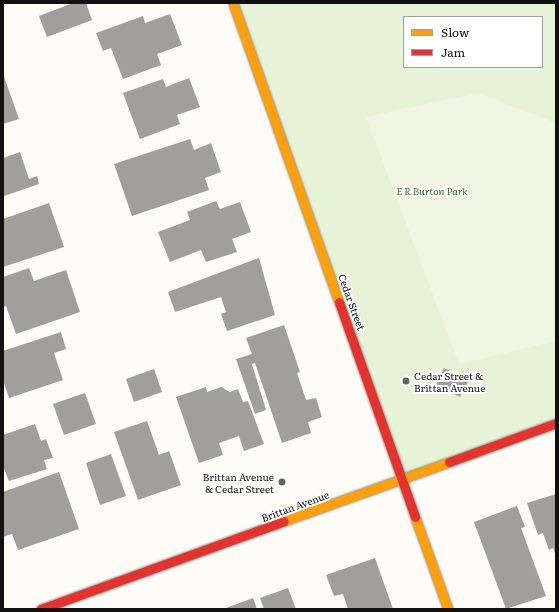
<!DOCTYPE html>
<style>
body{margin:0}
#map{position:relative;width:559px;height:612px;overflow:hidden;background:#fdfcf7;font-family:Literata,serif}
div>[style]{position:absolute}
[style*='--x']{left:calc(var(--x)*1px);top:calc(var(--y)*1px);width:calc(var(--w)*1px);rotate:calc(var(--a)*1deg)}
.green>*{inset:0;background:#e7f3d7}
.pitch>*{inset:0;background:#f0f6e1}
.building>*{inset:0;background:#a19f9c}
.roads{filter:drop-shadow(0 0 1px #8e8d8b) drop-shadow(0 0 1px #8e8d8b)}
.slow>*{height:9px;margin:-4.5px;padding:0 4.5px;transform-origin:4.5px;border-radius:4.5px;background:#ff9f0a}
.jam>*{height:9px;margin:-4.5px;padding:0 4.5px;transform-origin:4.5px;border-radius:4.5px;background:#e5322d}
.dots>*{width:11px;height:11px;translate:-50% -50%;box-sizing:border-box;border:2px solid #fff;border-radius:50%}
span{translate:-50% -50%;white-space:nowrap;text-align:center;line-height:1.15;-webkit-text-stroke:4px #fff;paint-order:stroke}
.park-label{font-size:10px;color:#2f6b1f;font-style:italic}
.street-label{font-size:10px;color:#111}
.poi-label{font-size:10px;color:#111}
.left{translate:0 -50%;text-align:left}
.right{translate:-100% -50%;text-align:right}
.frame{position:absolute;inset:0;border:4px solid #111;pointer-events:none}
.legend{position:absolute;left:403px;top:16px;width:140px;height:52px;box-sizing:border-box;background:#fff;border:1px solid #a0a0a0;margin:0;padding:5px 7px;list-style:none;font-size:12px;color:#111}
.legend li{display:flex;align-items:center;gap:8px;height:20px}
.legend b{width:20px;border:1px solid #a0a0a0}
</style>
<div id="map">
<div class="green">
<i style="clip-path:polygon(evenodd,233px 3px,556px 3px,556px 423px,400px 478px,233px 3px,404px 17px,542px 17px,542px 67px,404px 67px,404px 17px)"></i>
</div>
<div class="pitch">
<i style="clip-path:polygon(478px 93px,556px 123px,556px 341px,459px 364px,366px 117px)"></i>
</div>
<div class="building">
<i style="clip-path:polygon(73px 3px,86px 3px,92px 20px,47px 37px,39px 16px)"></i>
<i style="clip-path:polygon(170px 14px,182px 45px,157px 54px,161px 65px,123px 79px,111px 48px,103px 51px,96px 33px,143px 16px,145px 23px)"></i>
<i style="clip-path:polygon(3px 74px,19px 119px,3px 124px)"></i>
<i style="clip-path:polygon(189px 78px,200px 107px,177px 115px,180px 124px,140px 139px,123px 93px,163px 79px,166px 87px)"></i>
<i style="clip-path:polygon(190px 139px,194px 150px,211px 143px,221px 172px,205px 178px,209px 190px,132px 216px,114px 164px)"></i>
<i style="clip-path:polygon(20px 152px,29px 179px,37px 176px,39px 184px,4px 196px,3px 158px)"></i>
<i style="clip-path:polygon(216px 201px,220px 209px,240px 202px,251px 232px,232px 239px,237px 252px,206px 262px,201px 250px,170px 262px,158px 232px,190px 220px,187px 212px)"></i>
<i style="clip-path:polygon(49px 203px,64px 247px,3px 267px,3px 219px)"></i>
<i style="clip-path:polygon(259px 258px,275px 315px,227px 331px,221px 314px,226px 312px,221px 297px,175px 312px,168px 292px)"></i>
<i style="clip-path:polygon(29px 268px,34px 281px,66px 270px,80px 312px,16px 334px,6px 306px,3px 307px,3px 277px)"></i>
<i style="clip-path:polygon(284px 325px,300px 372px,297px 373px,306px 400px,316px 398px,322px 417px,308px 422px,311px 433px,282px 443px,255px 363px,252px 364px,266px 410px,255px 414px,236px 359px,252px 354px,246px 338px)"></i>
<i style="clip-path:polygon(61px 332px,66px 349px,54px 353px,63px 380px,9px 398px,3px 380px,3px 351px)"></i>
<i style="clip-path:polygon(444px 368px,469px 380px,460px 397px,436px 385px)"></i>
<i style="clip-path:polygon(154px 369px,162px 392px,134px 402px,126px 379px)"></i>
<i style="clip-path:polygon(206px 387px,207px 392px,221px 387px,230px 392px,238px 389px,243px 402px,248px 401px,264px 444px,244px 451px,239px 436px,219px 443px,223px 455px,199px 463px,176px 397px)"></i>
<i style="clip-path:polygon(85px 393px,96px 424px,64px 435px,53px 404px)"></i>
<i style="clip-path:polygon(147px 421px,159px 455px,169px 451px,181px 485px,138px 500px,114px 432px)"></i>
<i style="clip-path:polygon(35px 424px,41px 441px,46px 439px,53px 458px,44px 460px,47px 469px,9px 481px,3px 466px,3px 435px)"></i>
<i style="clip-path:polygon(111px 454px,126px 496px,100px 505px,86px 463px)"></i>
<i style="clip-path:polygon(59px 472px,79px 529px,18px 550px,12px 534px,3px 537px,3px 492px)"></i>
<i style="clip-path:polygon(556px 494px,556px 556px,553px 548px,549px 550px,543px 533px,538px 535px,527px 503px)"></i>
<i style="clip-path:polygon(517px 506px,525px 527px,521px 528px,546px 596px,506px 609px,474px 522px)"></i>
<i style="clip-path:polygon(375px 558px,393px 609px,348px 609px,343px 594px,334px 596px,326px 575px)"></i>
<i style="clip-path:polygon(288px 588px,296px 609px,264px 609px,260px 598px)"></i>
<i style="clip-path:polygon(253px 598px,257px 609px,226px 609px,226px 608px)"></i>
</div>
<div class="roads">
<div class="slow">
<i style="--x:233;--y:3;--w:317;--a:70.5"></i>
<i style="--x:415;--y:517;--w:98;--a:70.3"></i>
<i style="--x:284;--y:521;--w:175;--a:-19.7"></i>
</div>
<div class="jam">
<i style="--x:339;--y:302;--w:228;--a:70.5"></i>
<i style="--x:449;--y:462;--w:114;--a:-20"></i>
<i style="--x:41;--y:609;--w:258;--a:-19.9"></i>
</div>
</div>
<div class="dots">
<i style="left:406px;top:381px;background:#646362"></i>
<i style="left:282px;top:482px;background:#646362"></i>
</div>
<div class="park-label">
<span style="left:432px;top:191px">E R Burton Park</span>
</div>
<div class="street-label">
<span style="left:352px;top:302px;rotate:70deg">Cedar Street</span>
<span style="left:295px;top:506px;rotate:-20deg">Brittan Avenue</span>
</div>
<div class="poi-label">
<span class="left" style="left:414px;top:381px">Cedar Street &amp;<br>Brittan Avenue</span>
<span class="right" style="left:274px;top:482px">Brittan Avenue<br>&amp; Cedar Street</span>
</div>
<div class="frame"></div>
<ul class="legend">
<li><b style="height:5px;background:#ff9f0a"></b>Slow</li>
<li><b style="height:5px;background:#e5322d"></b>Jam</li>
</ul>
</div>
